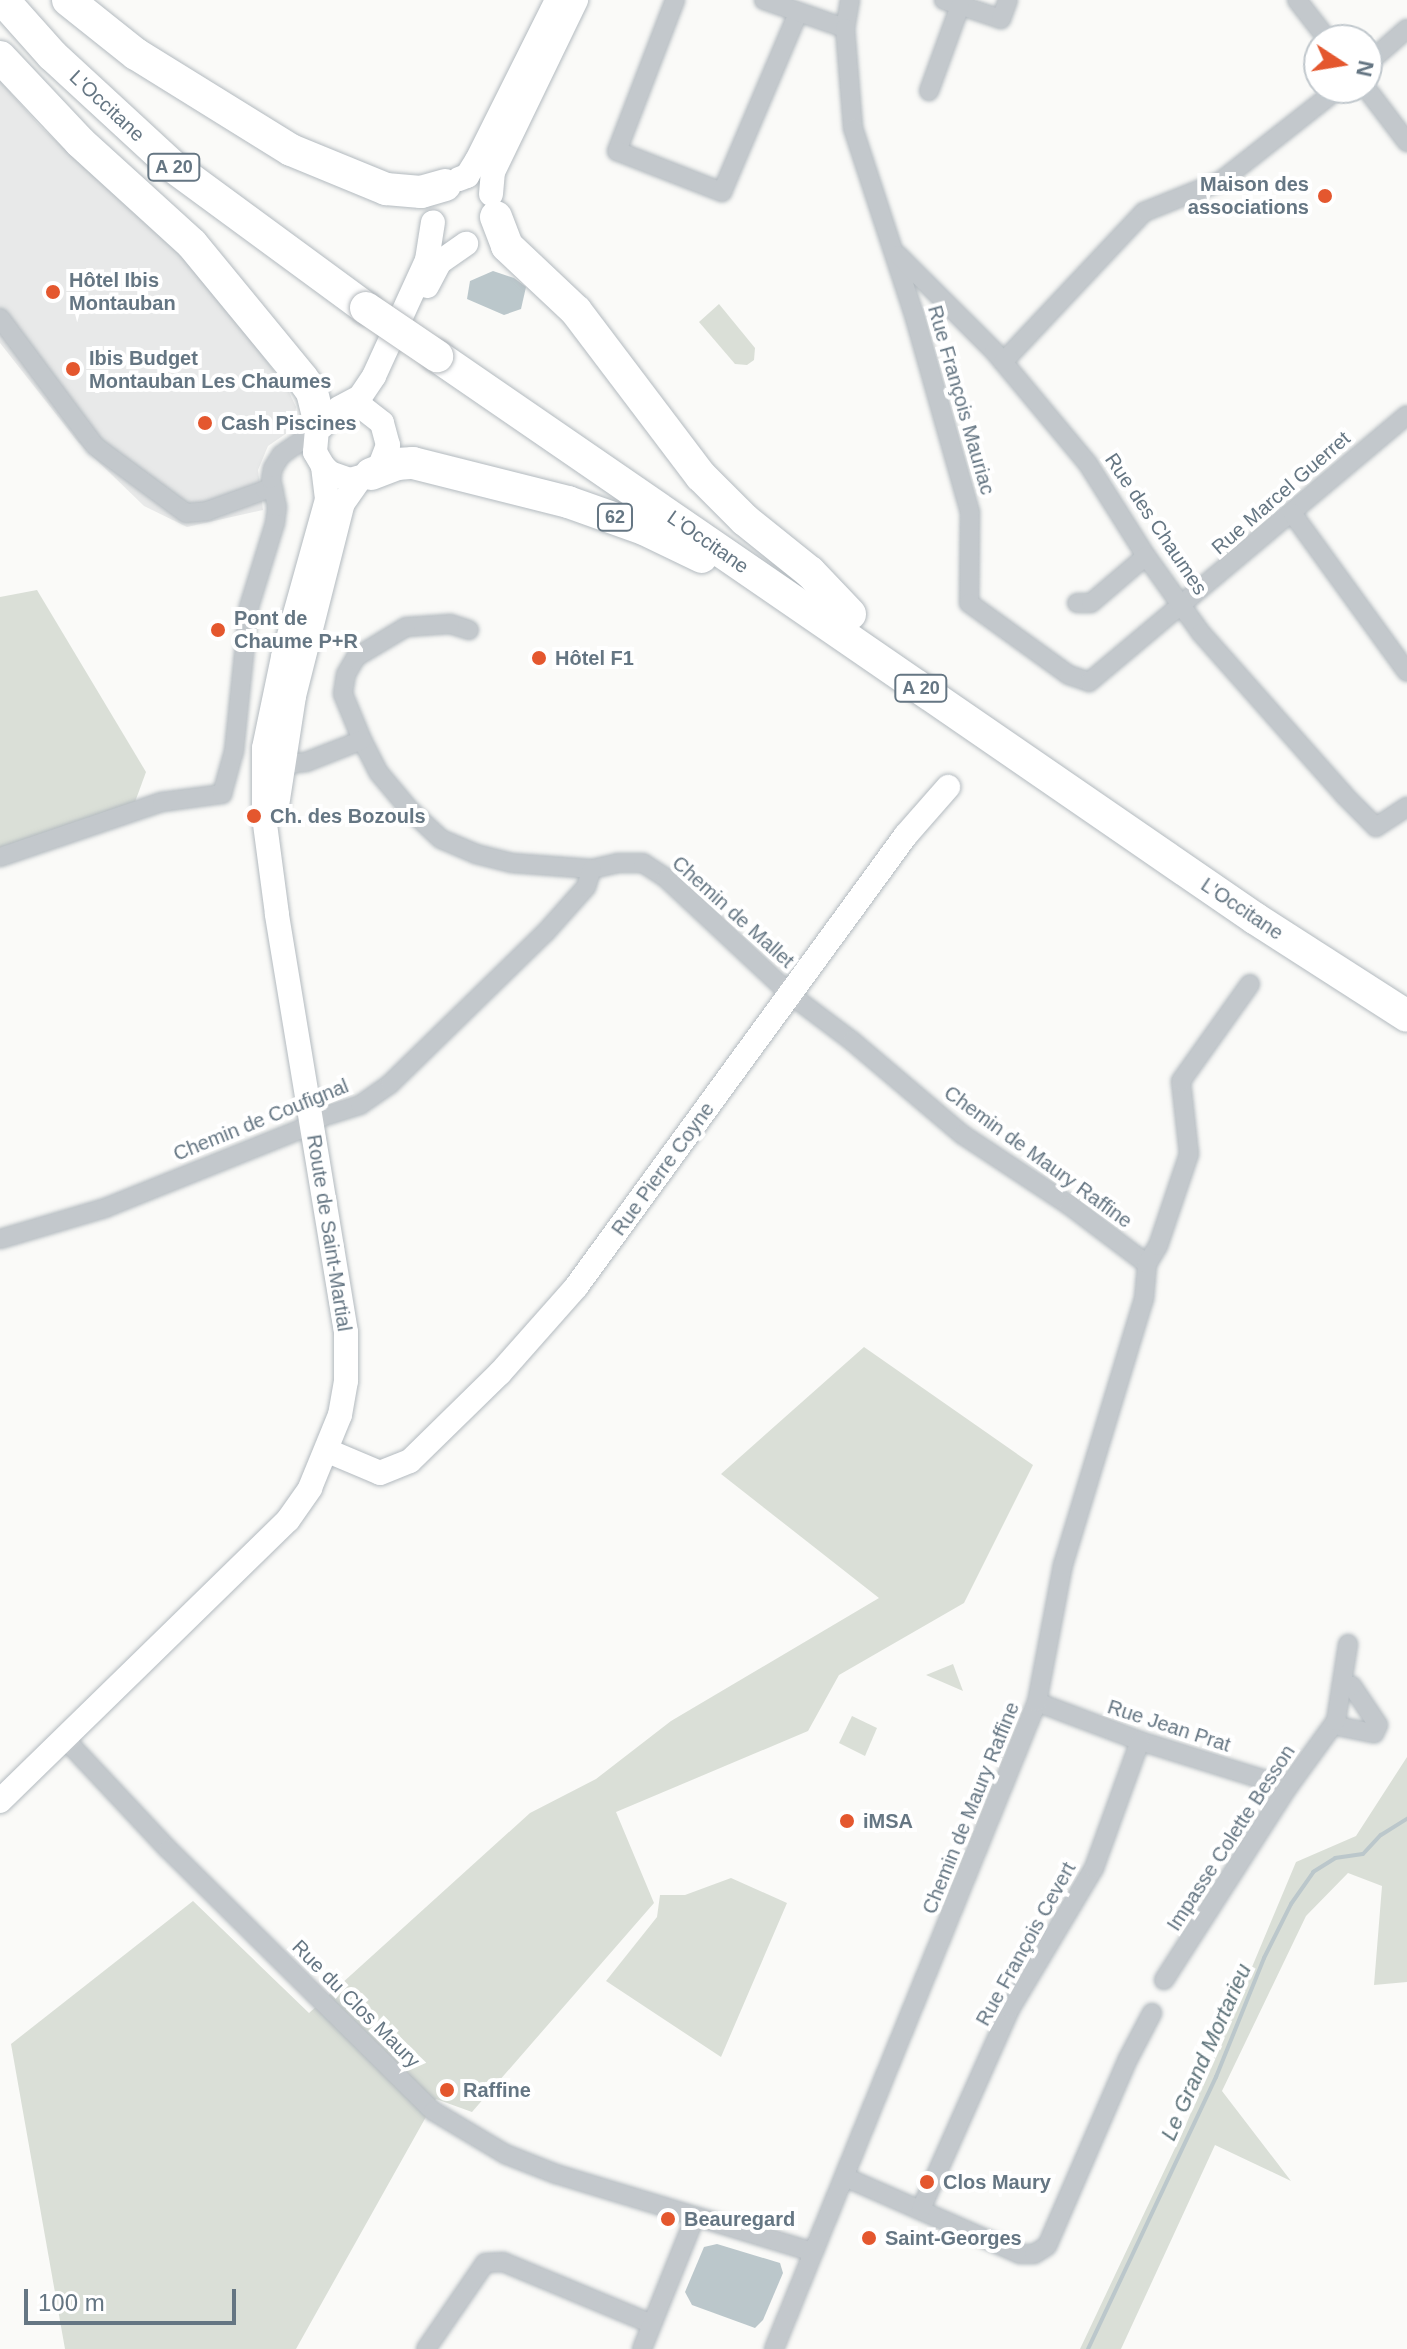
<!DOCTYPE html>
<meta charset="utf-8">
<style>
body{margin:0}
#map{position:relative;width:1407px;height:2349px;overflow:hidden;background:#fafaf8;font-family:Arial,sans-serif}
div>[style]{position:absolute}
[style*='--x']{left:calc(var(--x)*1px);top:calc(var(--y)*1px);width:calc(var(--w)*1px);rotate:calc(var(--a)*1deg)}
.built>*{inset:0;background:#e8e9e9}
.green>*{inset:0;background:#dadfd7}
.water>*{inset:0;background:#bbc7cb}
.stream>*{height:4px;margin:-2px;padding:0 2px;transform-origin:2px;border-radius:2px;background:#bbc7cb}
.roads{filter:drop-shadow(0 0 2px #b3babf) drop-shadow(0 0 2px #b3babf)}
.street>*{height:18px;margin:-9px;padding:0 9px;transform-origin:9px;border-radius:9px;background:#c3c8cc}
.secondary>*{height:24px;margin:-12px;padding:0 12px;transform-origin:12px;border-radius:12px;background:#fff}
.highway>*{height:32px;margin:-16px;padding:0 16px;transform-origin:16px;border-radius:16px;background:#fff}
.bridges{filter:drop-shadow(0 0 2px #b4b9bd) drop-shadow(0 0 2px #b4b9bd)}
.highway-bridge>*{height:32px;margin:-16px;padding:0 16px;transform-origin:16px;border-radius:16px;background:#fff}
.dots>*{width:22px;height:22px;translate:-50% -50%;box-sizing:border-box;border:4px solid #fff;border-radius:50%}
span{translate:-50% -50%;white-space:nowrap;text-align:center;line-height:1.15;-webkit-text-stroke:8px #fff;paint-order:stroke}
.shield-label span{padding:2px 6px;background:#fff;border:2px solid;border-radius:6px;-webkit-text-stroke-width:0}
.shield-label{font-size:18px;color:#657683;font-weight:700}
.street-label{font-size:20px;color:#657683}
.poi-label{font-size:20px;color:#657683;font-weight:700}
.right{translate:-100% -50%;text-align:right}
.left{translate:0 -50%;text-align:left}
.water-label{font-size:22px;color:#60757c;font-style:italic}
.north{position:absolute;left:1303px;top:24px;width:80px;height:80px;box-sizing:border-box;background:#fff;border:2px solid #c1c8cd;border-radius:50%;rotate:102deg;font-size:22px;font-weight:700;line-height:32px;text-align:center;color:#657683}
.north::after{content:'';display:block;margin:auto;width:28px;height:36px;background:#e4572e;clip-path:polygon(50% 0,100% 100%,50% 72%,0 100%)}
.scale{position:absolute;left:24px;top:2289px;width:212px;height:36px;box-sizing:border-box;border:4px solid #657683;border-top:0;padding-left:10px;font-size:24px;line-height:28px;white-space:nowrap;color:#657683;-webkit-text-stroke:6px #fff;paint-order:stroke}
</style>
<div id="map">
<div class="built">
<i style="clip-path:polygon(0 81px,41px 127px,205px 278px,288px 390px,296px 407px,294px 422px,287px 433px,268px 446px,258px 470px,263px 510px,187px 527px,144px 506px,78px 442px,0 343px)"></i>
</div>
<div class="green">
<i style="clip-path:polygon(719px 304px,755px 348px,754px 360px,747px 365px,735px 364px,699px 322px)"></i>
<i style="clip-path:polygon(37px 590px,146px 772px,135px 802px,0 848px,0 597px)"></i>
<i style="clip-path:polygon(864px 1347px,1033px 1465px,964px 1603px,839px 1675px,808px 1731px,616px 1812px,654px 1903px,472px 2112px,436px 2099px,296px 2349px,65px 2349px,11px 2044px,193px 1901px,309px 2013px,530px 1813px,596px 1779px,671px 1721px,879px 1598px,721px 1474px)"></i>
<i style="clip-path:polygon(953px 1664px,963px 1691px,926px 1675px)"></i>
<i style="clip-path:polygon(852px 1716px,877px 1728px,865px 1756px,839px 1743px)"></i>
<i style="clip-path:polygon(1407px 1757px,1407px 1982px,1374px 1985px,1382px 1886px,1348px 1873px,1306px 1916px,1222px 2091px,1291px 2181px,1215px 2145px,1121px 2349px,1080px 2349px,1185px 2127px,1296px 1862px,1356px 1836px)"></i>
<i style="clip-path:polygon(731px 1878px,787px 1903px,721px 2057px,606px 1981px,657px 1917px,660px 1895px,685px 1895px)"></i>
</div>
<div class="water">
<i style="clip-path:polygon(493px 271px,514px 278px,526px 287px,521px 309px,504px 315px,467px 299px,470px 281px)"></i>
<i style="clip-path:polygon(717px 2244px,780px 2263px,783px 2273px,763px 2320px,755px 2328px,692px 2305px,685px 2292px,704px 2247px)"></i>
</div>
<div class="stream">
<i style="--x:1088;--y:2349;--w:301;--a:-64.8"></i>
<i style="--x:1216;--y:2077;--w:128;--a:-68"></i>
<i style="--x:1264;--y:1958;--w:60;--a:-63.4"></i>
<i style="--x:1291;--y:1904;--w:39;--a:-55"></i>
<i style="--x:1313;--y:1872;--w:26;--a:-32"></i>
<i style="--x:1335;--y:1858;--w:28;--a:-8"></i>
<i style="--x:1363;--y:1854;--w:26;--a:-47"></i>
<i style="--x:1381;--y:1835;--w:31;--a:-32"></i>
</div>
<div class="roads">
<div class="street">
<i style="--x:675;--y:0;--w:162;--a:111"></i>
<i style="--x:617;--y:151;--w:113;--a:21.3"></i>
<i style="--x:722;--y:192;--w:194;--a:-67"></i>
<i style="--x:764;--y:0;--w:86;--a:19.1"></i>
<i style="--x:850;--y:0;--w:28;--a:100"></i>
<i style="--x:845;--y:28;--w:100;--a:85.4"></i>
<i style="--x:853;--y:128;--w:200;--a:71.9"></i>
<i style="--x:915;--y:318;--w:202;--a:74.2"></i>
<i style="--x:970;--y:512;--w:91;--a:90.6"></i>
<i style="--x:969;--y:603;--w:123;--a:35.8"></i>
<i style="--x:1069;--y:675;--w:21;--a:19"></i>
<i style="--x:1089;--y:682;--w:415;--a:-40"></i>
<i style="--x:944;--y:0;--w:60;--a:18.4"></i>
<i style="--x:1001;--y:19;--w:20;--a:-70"></i>
<i style="--x:1297;--y:0;--w:51;--a:52.2"></i>
<i style="--x:1367;--y:64;--w:53;--a:-41.2"></i>
<i style="--x:1366;--y:88;--w:68;--a:52.8"></i>
<i style="--x:929;--y:91;--w:90;--a:-70"></i>
<i style="--x:898;--y:255;--w:136;--a:45"></i>
<i style="--x:994;--y:351;--w:147;--a:50.2"></i>
<i style="--x:1088;--y:464;--w:109;--a:57.8"></i>
<i style="--x:1146;--y:556;--w:95;--a:54.5"></i>
<i style="--x:1201;--y:633;--w:217;--a:48.5"></i>
<i style="--x:1345;--y:796;--w:44;--a:45"></i>
<i style="--x:1376;--y:827;--w:37;--a:-33"></i>
<i style="--x:0;--y:318;--w:159;--a:53.4"></i>
<i style="--x:95;--y:446;--w:113;--a:36.4"></i>
<i style="--x:186;--y:513;--w:21;--a:-5"></i>
<i style="--x:207;--y:511;--w:62;--a:-19.9"></i>
<i style="--x:265;--y:490;--w:9;--a:6"></i>
<i style="--x:1003;--y:362;--w:206;--a:-46.8"></i>
<i style="--x:1144;--y:212;--w:83;--a:-21.9"></i>
<i style="--x:1221;--y:181;--w:150;--a:-38.2"></i>
<i style="--x:1292;--y:513;--w:196;--a:54.1"></i>
<i style="--x:1077;--y:603;--w:14;--a:0"></i>
<i style="--x:1091;--y:603;--w:72;--a:-40.5"></i>
<i style="--x:469;--y:630;--w:20;--a:-162"></i>
<i style="--x:450;--y:624;--w:44;--a:176.1"></i>
<i style="--x:406;--y:627;--w:58;--a:149"></i>
<i style="--x:356;--y:657;--w:20;--a:120"></i>
<i style="--x:346;--y:674;--w:20;--a:99"></i>
<i style="--x:343;--y:694;--w:50;--a:67.6"></i>
<i style="--x:362;--y:740;--w:37;--a:63"></i>
<i style="--x:379;--y:773;--w:47;--a:50.2"></i>
<i style="--x:409;--y:809;--w:44;--a:43.2"></i>
<i style="--x:441;--y:839;--w:38;--a:23"></i>
<i style="--x:476;--y:854;--w:37;--a:14"></i>
<i style="--x:512;--y:863;--w:80;--a:4.3"></i>
<i style="--x:592;--y:869;--w:26;--a:-13"></i>
<i style="--x:617;--y:863;--w:26;--a:0"></i>
<i style="--x:643;--y:863;--w:27;--a:33"></i>
<i style="--x:666;--y:878;--w:171;--a:43.1"></i>
<i style="--x:791;--y:995;--w:76;--a:37"></i>
<i style="--x:852;--y:1041;--w:145;--a:40.3"></i>
<i style="--x:963;--y:1135;--w:127;--a:33.4"></i>
<i style="--x:1069;--y:1205;--w:98;--a:37.1"></i>
<i style="--x:281;--y:765;--w:25;--a:-7"></i>
<i style="--x:306;--y:762;--w:60;--a:-21.4"></i>
<i style="--x:0;--y:857;--w:171;--a:-18.8"></i>
<i style="--x:162;--y:802;--w:61;--a:-7.6"></i>
<i style="--x:222;--y:794;--w:45;--a:-74.4"></i>
<i style="--x:234;--y:751;--w:145;--a:-84.1"></i>
<i style="--x:249;--y:607;--w:88;--a:-72.8"></i>
<i style="--x:275;--y:523;--w:16;--a:-83"></i>
<i style="--x:277;--y:507;--w:29;--a:-102"></i>
<i style="--x:271;--y:479;--w:11;--a:-80"></i>
<i style="--x:273;--y:468;--w:15;--a:-58"></i>
<i style="--x:281;--y:455;--w:44;--a:-34.8"></i>
<i style="--x:0;--y:1239;--w:109;--a:-16.4"></i>
<i style="--x:105;--y:1208;--w:214;--a:-21.9"></i>
<i style="--x:304;--y:1128;--w:18;--a:-34"></i>
<i style="--x:319;--y:1118;--w:43;--a:-17.6"></i>
<i style="--x:360;--y:1105;--w:37;--a:-35"></i>
<i style="--x:390;--y:1084;--w:216;--a:-44.3"></i>
<i style="--x:545;--y:933;--w:62;--a:-48.3"></i>
<i style="--x:586;--y:887;--w:19;--a:-72"></i>
<i style="--x:1037;--y:1702;--w:110;--a:20.7"></i>
<i style="--x:1140;--y:1741;--w:155;--a:17.3"></i>
<i style="--x:1336;--y:1721;--w:8;--a:45"></i>
<i style="--x:1342;--y:1727;--w:33;--a:11"></i>
<i style="--x:1374;--y:1733;--w:9;--a:-63"></i>
<i style="--x:1378;--y:1725;--w:47;--a:-123.7"></i>
<i style="--x:1352;--y:1686;--w:11;--a:170"></i>
<i style="--x:64;--y:1738;--w:152;--a:46.9"></i>
<i style="--x:168;--y:1849;--w:373;--a:44.7"></i>
<i style="--x:433;--y:2111;--w:84;--a:30.8"></i>
<i style="--x:505;--y:2154;--w:55;--a:21.4"></i>
<i style="--x:556;--y:2174;--w:269;--a:16.9"></i>
<i style="--x:1164;--y:1980;--w:229;--a:-57.3"></i>
<i style="--x:1288;--y:1787;--w:82;--a:-54"></i>
<i style="--x:1336;--y:1721;--w:78;--a:-81.1"></i>
<i style="--x:847;--y:2178;--w:189;--a:23.7"></i>
<i style="--x:1020;--y:2254;--w:14;--a:0"></i>
<i style="--x:1034;--y:2254;--w:15;--a:-32"></i>
<i style="--x:1047;--y:2246;--w:204;--a:-66.6"></i>
<i style="--x:1128;--y:2059;--w:52;--a:-62.4"></i>
<i style="--x:921;--y:2209;--w:219;--a:-66"></i>
<i style="--x:1010;--y:2009;--w:164;--a:-59.2"></i>
<i style="--x:1094;--y:1868;--w:135;--a:-70.1"></i>
<i style="--x:426;--y:2349;--w:104;--a:-55.5"></i>
<i style="--x:485;--y:2263;--w:18;--a:-3"></i>
<i style="--x:503;--y:2262;--w:161;--a:22.6"></i>
<i style="--x:642;--y:2349;--w:142;--a:-68.1"></i>
<i style="--x:774;--y:2349;--w:698;--a:-67.88"></i>
<i style="--x:1037;--y:1702;--w:139;--a:-79.3"></i>
<i style="--x:1063;--y:1565;--w:278;--a:-73.1"></i>
<i style="--x:1144;--y:1299;--w:35;--a:-85"></i>
<i style="--x:1147;--y:1264;--w:21;--a:-59"></i>
<i style="--x:1158;--y:1246;--w:97;--a:-71.4"></i>
<i style="--x:1189;--y:1154;--w:73;--a:-96.3"></i>
<i style="--x:1181;--y:1081;--w:119;--a:-54.6"></i>
</div>
<div class="secondary">
<i style="--x:459;--y:179;--w:9;--a:-21"></i>
<i style="--x:467;--y:176;--w:19;--a:-58"></i>
<i style="--x:477;--y:160;--w:179;--a:-63.4"></i>
<i style="--x:491;--y:194;--w:22;--a:-85"></i>
<i style="--x:493;--y:172;--w:191;--a:-64.2"></i>
<i style="--x:427;--y:286;--w:27;--a:-62"></i>
<i style="--x:440;--y:262;--w:32;--a:-35"></i>
<i style="--x:339;--y:408;--w:24;--a:-28"></i>
<i style="--x:360;--y:397;--w:25;--a:-56"></i>
<i style="--x:374;--y:376;--w:128;--a:-65.4"></i>
<i style="--x:427;--y:260;--w:38;--a:-81"></i>
<i style="--x:277;--y:806;--w:111;--a:-81.2"></i>
<i style="--x:294;--y:696;--w:199;--a:-75.8"></i>
<i style="--x:343;--y:503;--w:29;--a:-55"></i>
<i style="--x:328;--y:1451;--w:56;--a:22.9"></i>
<i style="--x:380;--y:1473;--w:32;--a:-22"></i>
<i style="--x:410;--y:1461;--w:126;--a:-44.4"></i>
<i style="--x:500;--y:1373;--w:115;--a:-48.5"></i>
<i style="--x:576;--y:1287;--w:560;--a:-53.87"></i>
<i style="--x:906;--y:835;--w:64;--a:-48.8"></i>
<i style="--x:0;--y:1801;--w:402;--a:-44.3"></i>
<i style="--x:288;--y:1520;--w:39;--a:-55"></i>
<i style="--x:310;--y:1488;--w:79;--a:-67.7"></i>
<i style="--x:340;--y:1415;--w:35;--a:-80"></i>
<i style="--x:346;--y:1381;--w:49;--a:-90"></i>
<i style="--x:346;--y:1332;--w:424;--a:-99.4"></i>
<i style="--x:277;--y:914;--w:98;--a:-97.6"></i>
<i style="--x:264;--y:817;--w:69;--a:-90"></i>
<i style="--x:264;--y:748;--w:93;--a:-78.2"></i>
<i style="--x:283;--y:657;--w:164;--a:-74.4"></i>
<i style="--x:327;--y:499;--w:33;--a:-97"></i>
<i style="--x:323;--y:466;--w:16;--a:-120"></i>
<i style="--x:315;--y:452;--w:22;--a:-85"></i>
<i style="--x:317;--y:430;--w:19;--a:-55"></i>
<i style="--x:328;--y:414;--w:24;--a:-19"></i>
<i style="--x:351;--y:406;--w:12;--a:9"></i>
<i style="--x:363;--y:408;--w:24;--a:38"></i>
<i style="--x:382;--y:423;--w:23;--a:75"></i>
<i style="--x:388;--y:445;--w:22;--a:111"></i>
<i style="--x:380;--y:466;--w:12;--a:138"></i>
<i style="--x:371;--y:474;--w:22;--a:164"></i>
<i style="--x:350;--y:480;--w:21;--a:-161"></i>
<i style="--x:330;--y:473;--w:10;--a:-135"></i>
</div>
<div class="highway">
<i style="--x:3;--y:0;--w:74;--a:48.3"></i>
<i style="--x:52;--y:55;--w:162;--a:42.7"></i>
<i style="--x:171;--y:165;--w:242;--a:36.3"></i>
<i style="--x:68;--y:0;--w:87;--a:38.5"></i>
<i style="--x:136;--y:54;--w:182;--a:31.8"></i>
<i style="--x:291;--y:150;--w:103;--a:22.3"></i>
<i style="--x:386;--y:189;--w:35;--a:5"></i>
<i style="--x:421;--y:192;--w:25;--a:-16"></i>
<i style="--x:0;--y:57;--w:117;--a:46.7"></i>
<i style="--x:80;--y:142;--w:151;--a:42.3"></i>
<i style="--x:192;--y:244;--w:173;--a:50.6"></i>
<i style="--x:302;--y:378;--w:17;--a:54"></i>
<i style="--x:312;--y:392;--w:32;--a:76"></i>
<i style="--x:496;--y:217;--w:31;--a:69"></i>
<i style="--x:507;--y:246;--w:95;--a:43.3"></i>
<i style="--x:576;--y:311;--w:207;--a:52.9"></i>
<i style="--x:701;--y:476;--w:62;--a:45"></i>
<i style="--x:745;--y:520;--w:83;--a:38.7"></i>
<i style="--x:810;--y:572;--w:58;--a:46.4"></i>
<i style="--x:437;--y:356;--w:994;--a:34.51"></i>
<i style="--x:1256;--y:919;--w:179;--a:32.7"></i>
<i style="--x:371;--y:474;--w:28;--a:-21"></i>
<i style="--x:397;--y:464;--w:16;--a:-4"></i>
<i style="--x:413;--y:463;--w:160;--a:14.1"></i>
<i style="--x:568;--y:502;--w:81;--a:19.6"></i>
<i style="--x:644;--y:529;--w:64;--a:25.8"></i>
</div>
</div>
<div class="bridges">
<div class="highway-bridge">
<i style="--x:366;--y:308;--w:86;--a:34.1"></i>
</div>
</div>
<div class="dots">
<i style="left:1325px;top:196px;background:#e4572e"></i>
<i style="left:53px;top:292px;background:#e4572e"></i>
<i style="left:73px;top:369px;background:#e4572e"></i>
<i style="left:205px;top:423px;background:#e4572e"></i>
<i style="left:218px;top:630px;background:#e4572e"></i>
<i style="left:539px;top:658px;background:#e4572e"></i>
<i style="left:254px;top:816px;background:#e4572e"></i>
<i style="left:847px;top:1821px;background:#e4572e"></i>
<i style="left:447px;top:2090px;background:#e4572e"></i>
<i style="left:927px;top:2182px;background:#e4572e"></i>
<i style="left:668px;top:2219px;background:#e4572e"></i>
<i style="left:869px;top:2238px;background:#e4572e"></i>
</div>
<div class="shield-label">
<span style="left:174px;top:167px">A 20</span>
<span style="left:615px;top:517px">62</span>
<span style="left:921px;top:688px">A 20</span>
</div>
<div class="street-label">
<span style="left:107px;top:106px;rotate:43deg">L'Occitane</span>
<span style="left:961px;top:400px;rotate:74deg">Rue François Mauriac</span>
<span style="left:1281px;top:493px;rotate:-41deg">Rue Marcel Guerret</span>
<span style="left:1156px;top:524px;rotate:56deg">Rue des Chaumes</span>
<span style="left:708px;top:542px;rotate:35deg">L'Occitane</span>
<span style="left:1242px;top:909px;rotate:34deg">L'Occitane</span>
<span style="left:733px;top:912px;rotate:42deg">Chemin de Mallet</span>
<span style="left:261px;top:1120px;rotate:-22deg">Chemin de Coufignal</span>
<span style="left:1038px;top:1157px;rotate:36deg">Chemin de Maury Raffine</span>
<span style="left:663px;top:1169px;rotate:-54deg">Rue Pierre Coyne</span>
<span style="left:329px;top:1233px;rotate:81deg">Route de Saint-Martial</span>
<span style="left:1169px;top:1726px;rotate:18deg">Rue Jean Prat</span>
<span style="left:971px;top:1808px;rotate:-68deg">Chemin de Maury Raffine</span>
<span style="left:1231px;top:1838px;rotate:-57deg">Impasse Colette Besson</span>
<span style="left:1026px;top:1944px;rotate:-61deg">Rue François Cevert</span>
<span style="left:356px;top:2004px;rotate:45deg">Rue du Clos Maury</span>
</div>
<div class="poi-label">
<span class="right" style="left:1309px;top:196px">Maison des<br>associations</span>
<span class="left" style="left:69px;top:292px">Hôtel Ibis<br>Montauban</span>
<span class="left" style="left:89px;top:370px">Ibis Budget<br>Montauban Les Chaumes</span>
<span class="left" style="left:221px;top:423px">Cash Piscines</span>
<span class="left" style="left:234px;top:630px">Pont de<br>Chaume P+R</span>
<span class="left" style="left:555px;top:658px">Hôtel F1</span>
<span class="left" style="left:270px;top:816px">Ch. des Bozouls</span>
<span class="left" style="left:863px;top:1821px">iMSA</span>
<span class="left" style="left:463px;top:2090px">Raffine</span>
<span class="left" style="left:943px;top:2182px">Clos Maury</span>
<span class="left" style="left:684px;top:2219px">Beauregard</span>
<span class="left" style="left:885px;top:2238px">Saint-Georges</span>
</div>
<div class="water-label">
<span style="left:1206px;top:2052px;rotate:-66deg">Le Grand Mortarieu</span>
</div>
<div class="north">N</div>
<div class="scale">100 m</div>
</div>
